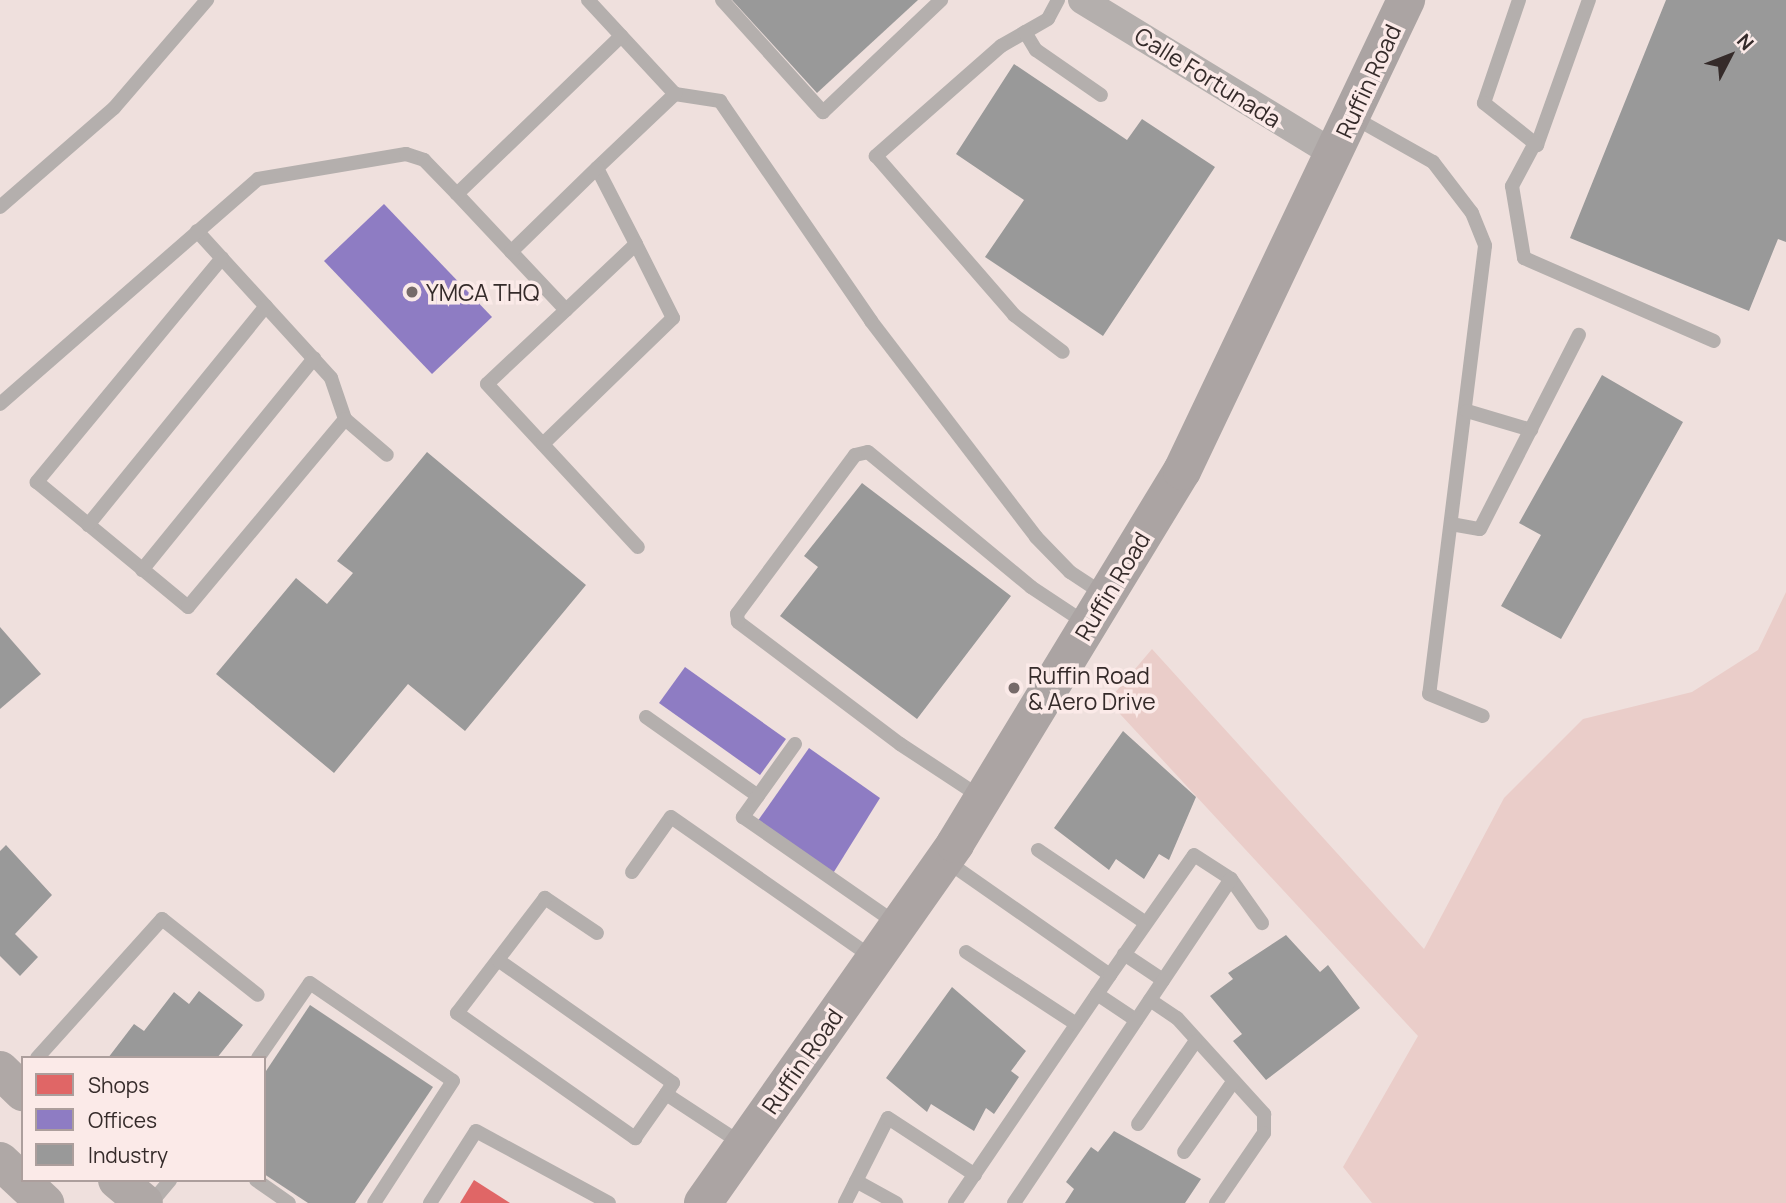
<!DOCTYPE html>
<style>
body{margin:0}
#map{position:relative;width:1786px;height:1203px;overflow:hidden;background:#efe0dd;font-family:Manrope,sans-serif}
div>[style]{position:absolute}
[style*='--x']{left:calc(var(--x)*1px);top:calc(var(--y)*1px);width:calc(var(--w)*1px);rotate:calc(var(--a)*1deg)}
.green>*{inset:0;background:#eacdc9}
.shops>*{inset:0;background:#e06666}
.offices>*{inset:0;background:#8e7cc3}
.industry>*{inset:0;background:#999}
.lane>*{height:14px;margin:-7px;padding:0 7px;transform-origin:7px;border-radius:7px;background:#b4afad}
.street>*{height:28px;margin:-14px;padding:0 14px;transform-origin:14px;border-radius:14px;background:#b4afad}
.secondary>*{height:38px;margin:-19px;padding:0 19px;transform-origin:19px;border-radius:19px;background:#aba4a3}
.primary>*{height:38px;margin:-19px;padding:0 19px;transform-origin:19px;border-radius:19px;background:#afa8a6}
.dots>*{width:19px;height:19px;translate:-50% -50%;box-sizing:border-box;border:4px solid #fbeae8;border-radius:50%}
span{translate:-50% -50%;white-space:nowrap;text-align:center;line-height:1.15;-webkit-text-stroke:7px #fbeae8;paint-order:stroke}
.street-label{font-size:23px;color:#352b2a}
.poi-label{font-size:23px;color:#352b2a}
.left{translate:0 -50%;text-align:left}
.legend{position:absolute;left:21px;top:1056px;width:245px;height:126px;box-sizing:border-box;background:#fbeae8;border:2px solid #ac9e9c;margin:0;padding:9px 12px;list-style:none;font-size:21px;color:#352b2a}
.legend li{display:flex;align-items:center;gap:14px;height:35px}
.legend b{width:35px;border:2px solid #ac9e9c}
.north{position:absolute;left:1695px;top:21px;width:70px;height:70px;-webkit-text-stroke:5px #fbeae8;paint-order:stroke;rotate:48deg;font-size:19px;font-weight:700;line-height:28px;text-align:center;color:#352b2a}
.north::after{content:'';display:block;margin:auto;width:24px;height:32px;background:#352b2a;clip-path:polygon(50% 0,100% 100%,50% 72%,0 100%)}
</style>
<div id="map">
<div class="green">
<i style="clip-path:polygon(1786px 592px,1786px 1203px,1372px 1203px,1343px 1167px,1418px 1036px,1108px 701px,1152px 649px,1424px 949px,1504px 798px,1583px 719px,1692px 692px,1758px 650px)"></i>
</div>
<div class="shops">
<i style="clip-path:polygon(474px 1180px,510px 1203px,460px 1203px)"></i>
</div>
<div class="offices">
<i style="clip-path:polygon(384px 204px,492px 317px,432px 374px,324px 261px)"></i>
<i style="clip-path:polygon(685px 667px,786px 739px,760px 775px,659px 703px)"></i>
<i style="clip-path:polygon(809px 748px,880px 798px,832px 875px,757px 822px)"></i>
</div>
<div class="industry">
<i style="clip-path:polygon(732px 0,918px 0,817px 93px)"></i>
<i style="clip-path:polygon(1666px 0,1786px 0,1786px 242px,1778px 239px,1749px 311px,1570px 238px)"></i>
<i style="clip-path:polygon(1014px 64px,1127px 140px,1142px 119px,1215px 167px,1103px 336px,985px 257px,1024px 200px,956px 154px)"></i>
<i style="clip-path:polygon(1602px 375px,1683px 422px,1561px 639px,1501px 606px,1541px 535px,1519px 523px)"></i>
<i style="clip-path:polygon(427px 452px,586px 585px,465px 731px,408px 684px,334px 773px,216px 674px,296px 578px,327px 604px,353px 573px,337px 561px)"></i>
<i style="clip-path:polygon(862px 483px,1011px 596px,917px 719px,780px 616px,818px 567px,804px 556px)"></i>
<i style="clip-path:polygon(0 627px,41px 674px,0 709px)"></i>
<i style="clip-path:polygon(1123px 731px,1196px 797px,1169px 860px,1159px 854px,1144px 879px,1116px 859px,1109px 870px,1054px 828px)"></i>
<i style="clip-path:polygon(6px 845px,52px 895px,15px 934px,38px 957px,20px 976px,0 956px,0 851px)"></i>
<i style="clip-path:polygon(1286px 935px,1320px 972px,1328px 965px,1360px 1008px,1266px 1080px,1233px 1041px,1242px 1034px,1210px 996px,1233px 979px,1228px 973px)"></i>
<i style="clip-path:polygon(952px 987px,1026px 1051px,1011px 1071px,1019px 1077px,994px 1114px,986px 1108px,974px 1131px,931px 1104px,927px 1112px,886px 1078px)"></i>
<i style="clip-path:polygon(199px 991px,243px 1025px,217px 1058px,108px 1058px,134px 1024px,144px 1031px,174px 992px,189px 1004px)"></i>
<i style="clip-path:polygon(310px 1005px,433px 1087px,355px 1203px,308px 1203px,264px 1174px,264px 1074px)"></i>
<i style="clip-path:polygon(1114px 1131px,1201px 1179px,1185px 1203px,1065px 1203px,1074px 1189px,1066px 1182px,1091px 1147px,1098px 1152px)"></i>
</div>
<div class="lane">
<i style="--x:588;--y:0;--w:128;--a:47.2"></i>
<i style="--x:675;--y:94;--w:46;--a:8.8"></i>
<i style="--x:720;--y:101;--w:267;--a:55.5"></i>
<i style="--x:871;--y:321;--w:272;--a:52.6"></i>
<i style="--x:1036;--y:537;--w:49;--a:45.8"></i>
<i style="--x:1070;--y:572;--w:42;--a:33.3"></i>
<i style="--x:722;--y:0;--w:151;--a:48"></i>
<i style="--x:823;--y:112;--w:163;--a:-43.5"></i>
<i style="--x:1058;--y:0;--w:21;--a:118"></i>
<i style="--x:1048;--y:19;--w:54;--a:150.1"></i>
<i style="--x:1001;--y:46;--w:167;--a:138.7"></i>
<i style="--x:876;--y:156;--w:211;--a:49"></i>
<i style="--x:1014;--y:315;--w:61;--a:37.1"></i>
<i style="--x:1519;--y:0;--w:109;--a:108.8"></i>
<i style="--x:1484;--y:103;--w:68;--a:38.4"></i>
<i style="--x:1537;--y:145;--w:154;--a:-70.3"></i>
<i style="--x:1025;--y:32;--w:21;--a:59"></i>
<i style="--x:1036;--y:50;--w:79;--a:34.7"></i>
<i style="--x:1353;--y:117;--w:92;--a:29.4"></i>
<i style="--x:1433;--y:162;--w:64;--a:52.6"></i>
<i style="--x:1472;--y:213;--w:35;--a:68"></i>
<i style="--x:1485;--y:246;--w:451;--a:97.1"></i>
<i style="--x:1429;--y:694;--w:58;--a:22.2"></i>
<i style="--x:1535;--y:143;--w:49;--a:118.1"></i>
<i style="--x:1512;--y:186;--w:73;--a:80.5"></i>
<i style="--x:1524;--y:258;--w:207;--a:23.6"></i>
<i style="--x:597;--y:168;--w:108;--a:-43.5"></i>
<i style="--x:457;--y:194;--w:159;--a:46.8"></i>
<i style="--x:566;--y:310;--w:96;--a:-43.3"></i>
<i style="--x:636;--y:244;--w:85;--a:-117.2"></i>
<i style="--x:597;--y:168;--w:120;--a:135.7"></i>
<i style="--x:0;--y:207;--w:151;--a:-41"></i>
<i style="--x:114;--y:108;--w:143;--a:-49.3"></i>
<i style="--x:197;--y:231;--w:199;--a:47.6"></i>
<i style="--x:331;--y:378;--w:43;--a:71.1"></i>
<i style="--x:345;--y:419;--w:55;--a:40.6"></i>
<i style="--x:222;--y:258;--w:291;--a:129.6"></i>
<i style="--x:37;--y:482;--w:196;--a:39.6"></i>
<i style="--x:188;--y:607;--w:245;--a:-50.1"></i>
<i style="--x:566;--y:310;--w:108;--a:136.9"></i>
<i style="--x:487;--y:384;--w:222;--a:47.2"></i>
<i style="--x:0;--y:404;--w:342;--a:-41.1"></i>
<i style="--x:258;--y:179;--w:150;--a:-9.6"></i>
<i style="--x:406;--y:154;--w:19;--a:18"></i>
<i style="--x:424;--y:160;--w:47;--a:45.9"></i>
<i style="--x:457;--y:194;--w:228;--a:-43.9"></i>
<i style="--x:1467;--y:411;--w:67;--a:16.5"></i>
<i style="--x:543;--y:444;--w:181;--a:-44.1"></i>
<i style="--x:673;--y:318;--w:83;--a:-116.6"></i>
<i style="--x:1451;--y:524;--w:29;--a:10"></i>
<i style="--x:1480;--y:529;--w:218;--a:-63"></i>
<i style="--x:88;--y:525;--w:282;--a:-50.9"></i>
<i style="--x:142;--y:570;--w:273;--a:-50.9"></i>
<i style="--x:646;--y:717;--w:137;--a:35.2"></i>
<i style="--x:795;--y:744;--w:90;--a:125.5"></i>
<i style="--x:743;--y:817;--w:188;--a:34.8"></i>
<i style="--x:982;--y:798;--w:98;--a:-146.6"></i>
<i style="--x:900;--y:744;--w:203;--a:-143"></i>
<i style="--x:738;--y:622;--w:8;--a:-97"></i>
<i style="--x:737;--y:614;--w:198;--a:-53.4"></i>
<i style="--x:855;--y:455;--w:13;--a:-13"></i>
<i style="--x:868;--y:452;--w:212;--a:39.6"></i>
<i style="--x:1031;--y:587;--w:67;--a:33.5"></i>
<i style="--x:1038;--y:850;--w:130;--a:34.1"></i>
<i style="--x:945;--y:860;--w:201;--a:34.9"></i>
<i style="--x:1110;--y:975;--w:276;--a:124.2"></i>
<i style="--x:632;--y:872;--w:67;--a:-54.7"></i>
<i style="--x:671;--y:817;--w:246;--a:34.9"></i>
<i style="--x:597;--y:933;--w:63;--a:-146.1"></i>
<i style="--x:545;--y:898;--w:145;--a:127.4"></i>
<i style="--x:457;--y:1013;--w:218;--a:35.1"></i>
<i style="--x:635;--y:1138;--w:54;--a:-54.8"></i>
<i style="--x:666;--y:1094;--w:91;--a:33.3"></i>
<i style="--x:966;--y:952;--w:131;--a:33.2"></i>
<i style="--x:1124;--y:954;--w:47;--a:33.7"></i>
<i style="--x:498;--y:960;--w:214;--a:35.1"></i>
<i style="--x:673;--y:1083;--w:13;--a:122"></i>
<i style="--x:1110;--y:975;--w:146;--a:-55"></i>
<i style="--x:1194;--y:855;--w:44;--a:33"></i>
<i style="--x:1231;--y:879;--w:54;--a:54.8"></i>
<i style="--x:1097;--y:994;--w:47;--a:33.7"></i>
<i style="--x:1150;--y:1000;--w:32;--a:34"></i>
<i style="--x:1177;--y:1018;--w:130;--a:47.8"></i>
<i style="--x:1264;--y:1114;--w:19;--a:90"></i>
<i style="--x:1264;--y:1133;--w:85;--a:124.4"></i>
<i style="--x:37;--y:1058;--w:187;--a:-48"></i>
<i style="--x:162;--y:919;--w:122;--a:38.4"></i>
<i style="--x:258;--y:1058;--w:91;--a:-55.3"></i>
<i style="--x:310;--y:983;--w:173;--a:34.4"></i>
<i style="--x:453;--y:1081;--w:145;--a:122.9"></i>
<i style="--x:1138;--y:1124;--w:100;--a:-55.2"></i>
<i style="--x:1184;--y:1152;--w:85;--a:-55"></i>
<i style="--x:256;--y:1180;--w:40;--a:34.9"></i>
<i style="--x:856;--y:1181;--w:46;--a:28.8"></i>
<i style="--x:151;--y:1203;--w:30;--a:-50"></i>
<i style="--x:430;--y:1203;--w:85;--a:-57.4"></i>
<i style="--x:476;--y:1131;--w:151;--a:28.4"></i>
<i style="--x:845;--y:1203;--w:95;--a:-63.2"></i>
<i style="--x:888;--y:1118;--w:104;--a:33.2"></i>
<i style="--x:1014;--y:1203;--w:390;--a:-56.2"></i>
</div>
<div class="street">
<i style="--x:1082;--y:0;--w:295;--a:31.4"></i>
</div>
<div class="secondary">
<i style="--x:703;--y:1203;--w:439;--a:-54.9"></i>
<i style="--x:955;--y:844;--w:437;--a:-58.7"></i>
<i style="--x:1182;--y:471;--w:522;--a:-64.56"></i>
</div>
<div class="primary">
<i style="--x:0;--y:1070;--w:32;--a:44"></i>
<i style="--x:0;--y:1161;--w:62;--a:43"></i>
<i style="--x:117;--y:1180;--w:35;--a:40"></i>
</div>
<div class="dots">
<i style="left:412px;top:292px;background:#766a69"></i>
<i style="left:1014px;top:688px;background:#766a69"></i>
</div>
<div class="street-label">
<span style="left:1208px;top:77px;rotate:32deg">Calle Fortunada</span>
<span style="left:1368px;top:81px;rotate:-65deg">Ruffin Road</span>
<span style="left:1112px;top:586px;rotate:-59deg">Ruffin Road</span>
<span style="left:802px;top:1061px;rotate:-55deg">Ruffin Road</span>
</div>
<div class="poi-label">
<span class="left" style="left:426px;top:292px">YMCA THQ</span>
<span class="left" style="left:1028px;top:688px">Ruffin Road<br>&amp; Aero Drive</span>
</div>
<ul class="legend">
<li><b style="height:19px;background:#e06666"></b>Shops</li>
<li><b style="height:19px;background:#8e7cc3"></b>Offices</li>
<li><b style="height:19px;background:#999"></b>Industry</li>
</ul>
<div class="north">N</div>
</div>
